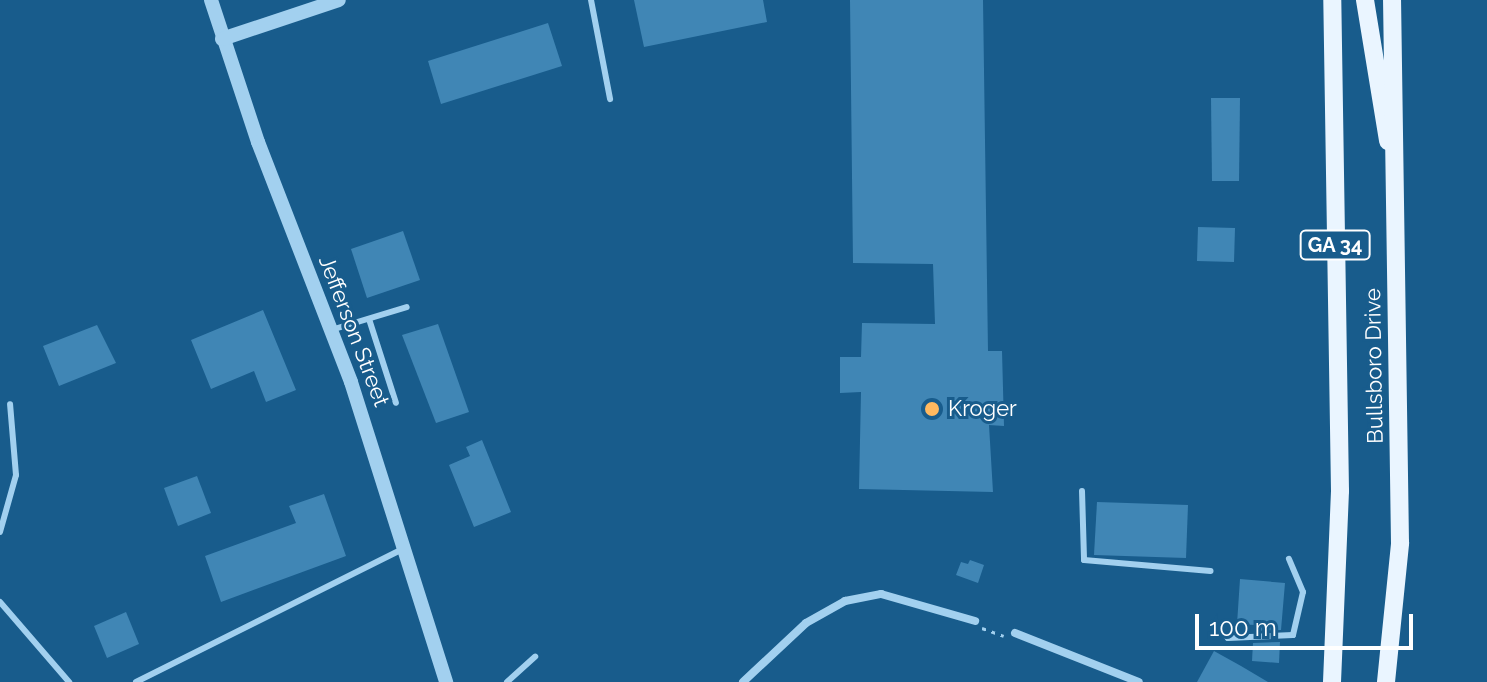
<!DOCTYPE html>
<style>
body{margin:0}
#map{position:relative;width:1487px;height:682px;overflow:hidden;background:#185c8c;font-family:Raleway,sans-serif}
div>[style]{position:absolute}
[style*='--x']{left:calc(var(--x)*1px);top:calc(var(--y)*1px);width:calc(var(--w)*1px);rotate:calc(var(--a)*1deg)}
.building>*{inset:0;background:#4086b5}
.path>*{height:3px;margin-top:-1.5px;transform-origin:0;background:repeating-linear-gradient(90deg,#a2d0ef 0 4px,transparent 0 10px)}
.service>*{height:6px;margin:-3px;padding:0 3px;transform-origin:3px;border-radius:3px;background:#a2d0ef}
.minor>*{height:8px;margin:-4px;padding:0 4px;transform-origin:4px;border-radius:4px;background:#a2d0ef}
.tertiary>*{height:14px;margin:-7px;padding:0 7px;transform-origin:7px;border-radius:7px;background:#a2d0ef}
.primary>*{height:18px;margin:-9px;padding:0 9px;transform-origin:9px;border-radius:9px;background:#eaf5ff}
.dots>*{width:22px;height:22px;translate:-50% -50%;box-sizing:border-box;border:4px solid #185c8c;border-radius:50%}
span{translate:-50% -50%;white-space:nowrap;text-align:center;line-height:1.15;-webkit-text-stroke:6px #185c8c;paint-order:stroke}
.shield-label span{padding:2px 6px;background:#185c8c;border:2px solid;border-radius:6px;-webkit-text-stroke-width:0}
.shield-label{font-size:20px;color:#fff;font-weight:700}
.street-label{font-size:22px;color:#fff}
.poi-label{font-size:22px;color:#fff}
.left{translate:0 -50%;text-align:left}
.scale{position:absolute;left:1195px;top:614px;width:218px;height:36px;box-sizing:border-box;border:4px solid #fff;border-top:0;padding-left:10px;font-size:24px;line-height:28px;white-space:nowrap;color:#fff;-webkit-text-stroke:6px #185c8c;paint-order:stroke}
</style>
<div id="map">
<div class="building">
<i style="clip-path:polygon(634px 0,763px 0,767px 22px,644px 47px)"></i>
<i style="clip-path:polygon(850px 0,983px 0,988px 351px,1002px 351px,1004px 426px,989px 425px,993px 492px,859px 489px,861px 392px,840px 393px,840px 357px,861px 357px,862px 323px,935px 324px,933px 264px,853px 263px)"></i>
<i style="clip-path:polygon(548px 23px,562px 66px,441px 104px,428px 61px)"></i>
<i style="clip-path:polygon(1211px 98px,1240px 98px,1239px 181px,1212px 181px)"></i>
<i style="clip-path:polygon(1198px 227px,1235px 228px,1234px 262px,1197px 261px)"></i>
<i style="clip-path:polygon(403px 231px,420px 280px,367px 298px,351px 249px)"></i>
<i style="clip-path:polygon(263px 310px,296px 390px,266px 402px,254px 371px,211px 389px,191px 340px)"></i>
<i style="clip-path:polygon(438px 324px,469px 412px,436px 423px,402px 335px)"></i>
<i style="clip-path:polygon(97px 325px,116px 363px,59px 386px,43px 346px)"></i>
<i style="clip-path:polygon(482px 440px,511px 512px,474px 527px,449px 465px,470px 456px,466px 447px)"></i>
<i style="clip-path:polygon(197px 476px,211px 513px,178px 526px,164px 488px)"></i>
<i style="clip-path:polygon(324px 494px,346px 556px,221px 602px,205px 556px,296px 523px,289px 506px)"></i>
<i style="clip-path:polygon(1097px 502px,1188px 505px,1186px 558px,1094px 555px)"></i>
<i style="clip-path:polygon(970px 560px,984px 565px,978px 583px,956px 575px,961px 562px,968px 564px)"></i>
<i style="clip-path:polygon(1240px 579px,1285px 583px,1281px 630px,1254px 631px,1255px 625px,1237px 624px)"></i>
<i style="clip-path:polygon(126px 612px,139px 644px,107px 658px,94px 626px)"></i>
<i style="clip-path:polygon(1280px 642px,1279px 663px,1252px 661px,1253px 643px)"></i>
<i style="clip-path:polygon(1214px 651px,1241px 666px,1268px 682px,1197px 682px)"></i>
</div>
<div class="path">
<i style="--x:982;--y:628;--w:23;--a:20"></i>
</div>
<div class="service">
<i style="--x:591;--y:0;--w:101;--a:79.1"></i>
<i style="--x:369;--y:319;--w:88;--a:72.2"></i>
<i style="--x:331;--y:330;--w:79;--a:-16.8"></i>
<i style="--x:1082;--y:491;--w:69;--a:88.3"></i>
<i style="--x:1084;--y:560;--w:127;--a:5"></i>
<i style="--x:0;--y:532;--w:59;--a:-74.3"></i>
<i style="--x:16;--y:475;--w:71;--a:-94.8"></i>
<i style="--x:0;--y:602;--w:106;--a:49.2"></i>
<i style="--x:1212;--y:624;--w:21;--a:41"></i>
<i style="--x:1228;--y:638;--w:65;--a:-2.6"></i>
<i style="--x:1293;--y:635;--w:44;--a:-76.9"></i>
<i style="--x:1303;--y:592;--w:36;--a:-113"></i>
<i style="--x:136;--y:682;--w:298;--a:-26.5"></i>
<i style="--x:507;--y:682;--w:38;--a:-42"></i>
</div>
<div class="minor">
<i style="--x:1015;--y:633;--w:133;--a:21.6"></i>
<i style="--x:743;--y:682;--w:86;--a:-43.1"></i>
<i style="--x:806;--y:623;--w:45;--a:-29.4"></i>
<i style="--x:845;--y:601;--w:37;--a:-11"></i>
<i style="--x:881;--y:594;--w:98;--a:16"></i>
</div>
<div class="tertiary">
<i style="--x:211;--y:0;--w:150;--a:71.7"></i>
<i style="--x:258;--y:142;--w:257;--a:68.8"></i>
<i style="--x:351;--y:382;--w:315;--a:72.4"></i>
<i style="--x:222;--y:39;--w:123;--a:-18.4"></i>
</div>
<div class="primary">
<i style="--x:1365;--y:0;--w:143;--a:80.7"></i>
<i style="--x:1332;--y:682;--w:191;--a:-87.6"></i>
<i style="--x:1340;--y:491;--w:491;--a:-90.9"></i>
<i style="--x:1386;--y:682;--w:140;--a:-84.2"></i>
<i style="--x:1400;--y:543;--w:543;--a:-90.84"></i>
</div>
<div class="dots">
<i style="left:932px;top:409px;background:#ffb960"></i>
</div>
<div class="shield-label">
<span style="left:1335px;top:245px">GA 34</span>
</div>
<div class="street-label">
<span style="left:354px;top:331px;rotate:69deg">Jefferson Street</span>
<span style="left:1374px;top:366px;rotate:-91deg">Bullsboro Drive</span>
</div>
<div class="poi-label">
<span class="left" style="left:948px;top:409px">Kroger</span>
</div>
<div class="scale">100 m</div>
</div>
